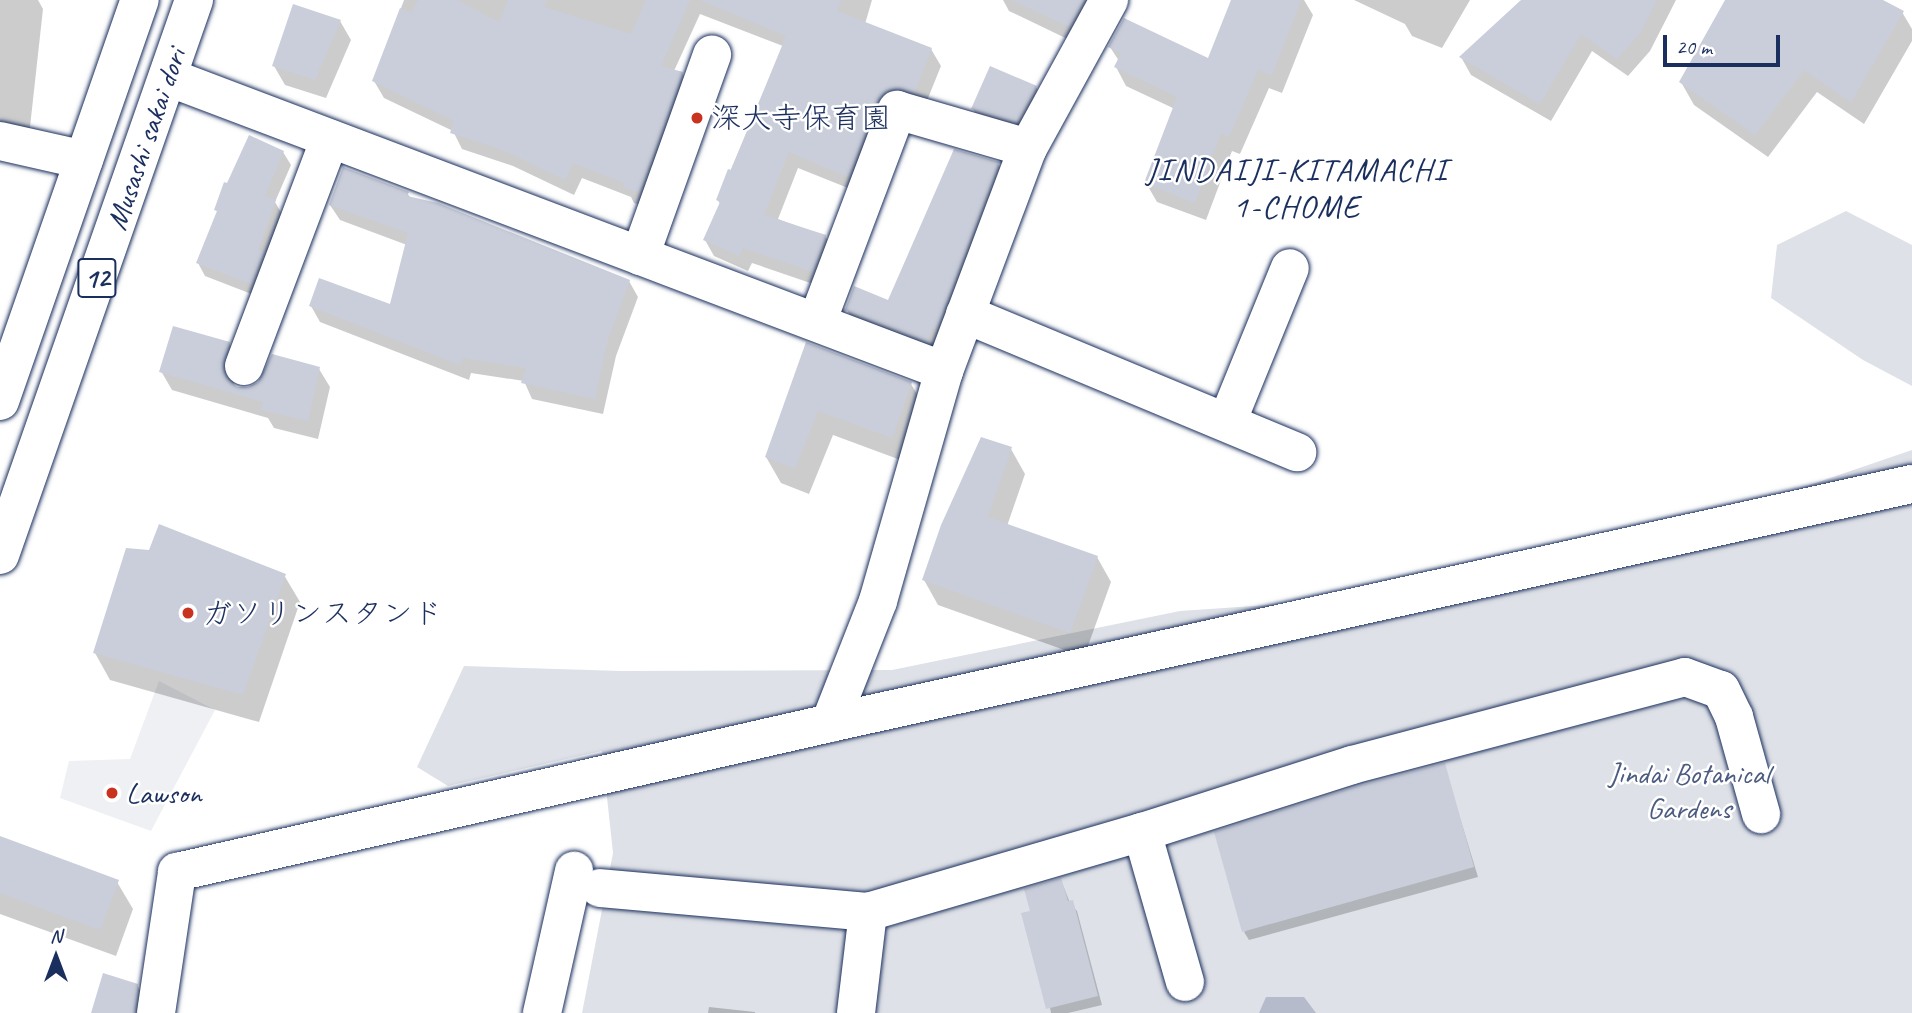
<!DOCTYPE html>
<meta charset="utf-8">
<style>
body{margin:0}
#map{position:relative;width:1912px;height:1013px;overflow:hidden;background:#fff;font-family:Caveat,"Klee One",sans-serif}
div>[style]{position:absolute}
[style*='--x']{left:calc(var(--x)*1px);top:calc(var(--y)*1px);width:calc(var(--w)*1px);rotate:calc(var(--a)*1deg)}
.built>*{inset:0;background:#eff0f4}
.green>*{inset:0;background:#dee1e7}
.water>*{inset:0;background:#b5bbca}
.shadow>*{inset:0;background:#0003}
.building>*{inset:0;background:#caceda}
.roads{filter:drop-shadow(0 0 2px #1b2f5e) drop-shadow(0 0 2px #1b2f5e)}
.minor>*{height:38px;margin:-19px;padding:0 19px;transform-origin:19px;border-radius:19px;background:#fff}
.major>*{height:38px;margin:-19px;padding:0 19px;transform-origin:19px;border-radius:19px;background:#fff}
.dots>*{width:19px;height:19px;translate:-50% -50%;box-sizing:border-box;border:4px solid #fff;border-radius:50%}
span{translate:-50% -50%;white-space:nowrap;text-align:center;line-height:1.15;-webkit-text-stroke:5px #fff;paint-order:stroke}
.shield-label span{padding:2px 5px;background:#fff;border:2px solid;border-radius:5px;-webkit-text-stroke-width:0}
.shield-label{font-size:28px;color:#1b2f5e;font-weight:700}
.poi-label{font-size:30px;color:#1b2f5e}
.left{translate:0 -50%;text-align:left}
.street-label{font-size:30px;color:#1b2f5e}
.park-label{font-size:30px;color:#4c5c80}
.neighbourhood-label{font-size:32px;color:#1b2f5e;letter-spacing:2px}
.north{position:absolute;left:21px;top:922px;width:70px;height:70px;-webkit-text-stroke:5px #fff;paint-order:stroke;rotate:0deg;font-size:19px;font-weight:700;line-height:28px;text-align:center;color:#1b2f5e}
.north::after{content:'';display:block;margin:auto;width:24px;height:32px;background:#1b2f5e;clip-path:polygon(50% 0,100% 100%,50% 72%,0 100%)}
.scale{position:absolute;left:1663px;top:35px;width:117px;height:32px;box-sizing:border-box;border:4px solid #1b2f5e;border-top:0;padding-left:9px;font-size:21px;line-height:24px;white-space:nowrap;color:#1b2f5e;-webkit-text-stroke:5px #fff;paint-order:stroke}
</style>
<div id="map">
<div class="built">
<i style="clip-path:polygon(159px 681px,215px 710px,151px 831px,60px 798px,69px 761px,130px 759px)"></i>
</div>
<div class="green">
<i style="clip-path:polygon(1846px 211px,1912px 245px,1912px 386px,1863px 360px,1771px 298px,1777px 245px)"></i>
<i style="clip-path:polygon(1912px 450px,1912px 1013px,582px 1013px,613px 853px,602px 751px,448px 786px,417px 767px,464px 666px,621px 671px,892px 670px,1180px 611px,1505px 589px)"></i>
</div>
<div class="water">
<i style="clip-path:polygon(1266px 997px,1304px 997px,1316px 1013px,1259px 1013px)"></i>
</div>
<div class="shadow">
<i style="clip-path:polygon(0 0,38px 0,43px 9px,28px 145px,0 142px)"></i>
<i style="clip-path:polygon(404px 0,872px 0,865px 24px,931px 49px,941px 66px,924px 108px,858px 192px,798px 168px,778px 219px,825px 236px,835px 253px,822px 287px,752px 263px,748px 271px,714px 256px,705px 240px,720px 204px,718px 200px,783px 46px,700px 14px,674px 71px,682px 73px,691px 89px,648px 208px,634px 203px,631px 197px,582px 178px,574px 195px,513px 166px,462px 149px,453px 131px,384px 98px,374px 81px)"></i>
<i style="clip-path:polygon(1003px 0,1103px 0,1080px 45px,1009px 11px)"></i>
<i style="clip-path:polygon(1233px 0,1304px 0,1313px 15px,1282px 93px,1269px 88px,1240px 154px,1232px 151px,1206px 220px,1157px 202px,1146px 183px,1175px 109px,1126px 86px,1116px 67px,1119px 61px,1110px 47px,1209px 60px)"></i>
<i style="clip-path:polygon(1354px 0,1470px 0,1442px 48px,1412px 36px,1405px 24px)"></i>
<i style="clip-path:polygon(1535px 0,1676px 0,1650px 51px,1628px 76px,1592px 51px,1551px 121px,1471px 75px,1461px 57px)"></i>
<i style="clip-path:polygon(1727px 0,1880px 0,1902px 12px,1912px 29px,1912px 41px,1864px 124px,1817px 92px,1768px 157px,1694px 105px,1681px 82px)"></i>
<i style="clip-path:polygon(340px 21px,351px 40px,326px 98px,285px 85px,274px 66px)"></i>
<i style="clip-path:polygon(1036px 87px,1047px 106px,1028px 140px,984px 127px,973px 109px)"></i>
<i style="clip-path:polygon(283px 152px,291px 165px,275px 202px,282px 214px,259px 297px,205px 276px,198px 263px,218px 213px,216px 210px)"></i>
<i style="clip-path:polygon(998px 164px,1007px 180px,936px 356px,856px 326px,847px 310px,889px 302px)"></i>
<i style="clip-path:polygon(407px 193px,410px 197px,629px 281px,638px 297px,616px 356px,603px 414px,532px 399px,524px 381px,471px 373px,469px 380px,320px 322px,311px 306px,391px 307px,407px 245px,340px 220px,330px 205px)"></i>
<i style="clip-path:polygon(229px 343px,240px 362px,233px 386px,249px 389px,319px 369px,330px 387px,318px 439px,274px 428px,268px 418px,172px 390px,161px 371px)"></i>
<i style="clip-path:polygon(807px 344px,911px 384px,926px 409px,906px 462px,833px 435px,809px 494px,781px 483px,766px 457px)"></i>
<i style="clip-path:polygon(1011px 449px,1025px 474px,1007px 526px,1097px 557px,1111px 582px,1084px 657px,938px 605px,924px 580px)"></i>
<i style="clip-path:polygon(284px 575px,300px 602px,259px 722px,110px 680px,95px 653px)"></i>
<i style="clip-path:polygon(1444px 765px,1478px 877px,1249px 940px,1244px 932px)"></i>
<i style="clip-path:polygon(0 838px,117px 882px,133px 909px,116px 956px,0 914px)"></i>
<i style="clip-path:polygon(1061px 880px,1070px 903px,1077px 911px,1102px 1005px,1068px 1013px,1051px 1013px,1032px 912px)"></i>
<i style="clip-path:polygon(137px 985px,142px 994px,140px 1013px,93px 1013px)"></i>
<i style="clip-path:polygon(709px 1007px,755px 1012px,755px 1013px,708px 1013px)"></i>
</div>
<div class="building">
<i style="clip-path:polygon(418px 0,457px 0,499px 22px,508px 0,547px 0,544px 7px,631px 34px,646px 0,690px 0,661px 66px,683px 72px,639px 193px,623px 187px,624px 183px,573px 163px,565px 180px,503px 150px,450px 133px,454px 121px,372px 81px,400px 8px,411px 13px)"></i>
<i style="clip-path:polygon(700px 0,841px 0,837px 11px,932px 48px,915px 92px,892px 89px,877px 102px,848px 177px,789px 152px,764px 215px,826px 235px,813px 272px,743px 248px,739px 256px,703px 240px,720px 202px,716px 200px,728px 169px,731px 170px,786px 36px)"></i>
<i style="clip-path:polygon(1012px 0,1084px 0,1069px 27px)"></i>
<i style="clip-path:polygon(1231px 0,1301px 0,1272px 75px,1258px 70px,1229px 137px,1221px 133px,1195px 203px,1144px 183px,1177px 97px,1114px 67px,1121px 53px,1108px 47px,1124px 18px,1208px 58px)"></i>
<i style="clip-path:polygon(1521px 0,1657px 0,1641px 32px,1617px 59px,1581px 34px,1540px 104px,1459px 57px)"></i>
<i style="clip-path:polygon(1725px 0,1883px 0,1904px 11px,1851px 102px,1804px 70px,1755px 135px,1679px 82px)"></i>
<i style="clip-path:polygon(293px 4px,341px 20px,315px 80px,272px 66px)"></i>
<i style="clip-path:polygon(990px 66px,1037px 86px,1017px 122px,971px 109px)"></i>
<i style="clip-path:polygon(249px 135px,284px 151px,265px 196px,276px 200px,258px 250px,264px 252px,251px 284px,196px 263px,217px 211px,214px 210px,224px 182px,227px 183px)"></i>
<i style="clip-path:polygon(954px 149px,999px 162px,936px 329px,933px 328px,927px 341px,845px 310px,854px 286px,888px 300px)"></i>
<i style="clip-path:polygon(343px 167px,409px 192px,407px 196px,438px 203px,630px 280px,608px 339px,595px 399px,521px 383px,526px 368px,463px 358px,460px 365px,309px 306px,319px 278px,390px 304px,408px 233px,329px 205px)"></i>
<i style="clip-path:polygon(173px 326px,230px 342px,223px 370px,228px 380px,237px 387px,248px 387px,258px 382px,272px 354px,320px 367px,308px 421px,261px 410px,263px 402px,159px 372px)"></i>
<i style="clip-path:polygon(806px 342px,912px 382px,892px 438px,818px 411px,795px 469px,765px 457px)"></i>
<i style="clip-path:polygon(981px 437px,1012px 447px,988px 517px,1098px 556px,1070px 633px,922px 580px,941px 525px)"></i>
<i style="clip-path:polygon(159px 524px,286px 574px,243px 695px,93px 653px,126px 548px,149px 550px)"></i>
<i style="clip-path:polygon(1445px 763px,1474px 867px,1242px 932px,1214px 832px,1358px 786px)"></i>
<i style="clip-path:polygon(0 836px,119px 880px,100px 930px,0 893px)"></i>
<i style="clip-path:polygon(1061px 878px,1068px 901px,1073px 900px,1098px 996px,1046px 1009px,1021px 913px,1030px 911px,1024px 889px)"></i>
<i style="clip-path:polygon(103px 973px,138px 984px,135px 1013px,91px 1013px)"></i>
</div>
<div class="roads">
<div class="minor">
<i style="--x:168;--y:77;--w:830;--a:20.75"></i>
<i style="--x:0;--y:141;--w:86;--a:12.7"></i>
<i style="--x:640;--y:256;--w:214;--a:-70.3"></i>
<i style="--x:965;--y:314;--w:360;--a:22.6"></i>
<i style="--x:817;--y:322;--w:227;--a:-69.3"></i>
<i style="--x:897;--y:110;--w:136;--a:16.2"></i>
<i style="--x:244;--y:366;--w:243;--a:-69.3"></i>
<i style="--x:1227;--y:422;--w:166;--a:-67.8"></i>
<i style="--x:830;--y:723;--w:131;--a:-68.5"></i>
<i style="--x:878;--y:601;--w:239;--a:-74"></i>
<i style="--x:944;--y:371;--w:238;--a:-69.4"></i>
<i style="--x:1028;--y:148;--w:169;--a:-61.3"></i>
<i style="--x:1142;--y:832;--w:156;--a:74"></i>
<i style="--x:600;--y:888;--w:269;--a:5.1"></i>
<i style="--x:868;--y:912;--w:285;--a:-16.3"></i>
<i style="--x:1142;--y:832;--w:220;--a:-17.7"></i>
<i style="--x:1352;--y:765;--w:344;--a:-14.8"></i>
<i style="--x:1685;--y:677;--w:38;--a:20"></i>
<i style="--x:1721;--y:690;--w:30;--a:64"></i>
<i style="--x:1734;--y:717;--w:101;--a:74.4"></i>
<i style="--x:156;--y:1013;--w:143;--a:-81.5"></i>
<i style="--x:177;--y:872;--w:670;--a:-12.85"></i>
<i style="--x:830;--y:723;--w:1108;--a:-12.46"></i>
<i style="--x:542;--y:1013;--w:146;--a:-77.3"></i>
<i style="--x:856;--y:1013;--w:102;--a:-83.2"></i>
</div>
<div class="major">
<i style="--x:0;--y:401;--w:425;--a:-70.8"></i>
<i style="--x:0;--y:555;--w:588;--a:-70.73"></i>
</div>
</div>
<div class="dots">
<i style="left:697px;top:118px;background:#c8321e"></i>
<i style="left:188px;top:613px;background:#c8321e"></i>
<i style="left:112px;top:793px;background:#c8321e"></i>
</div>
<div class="shield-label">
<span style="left:97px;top:278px">12</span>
</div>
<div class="poi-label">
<span class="left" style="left:711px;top:118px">深大寺保育園</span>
<span class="left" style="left:202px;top:613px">ガソリンスタンド</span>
<span class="left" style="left:126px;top:793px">Lawson</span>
</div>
<div class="street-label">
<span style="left:146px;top:139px;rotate:-71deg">Musashi sakai dori</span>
</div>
<div class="park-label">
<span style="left:1689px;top:790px">Jindai Botanical<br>Gardens</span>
</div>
<div class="neighbourhood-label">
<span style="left:1297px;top:189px">JINDAIJI-KITAMACHI<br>1-CHOME</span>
</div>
<div class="north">N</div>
<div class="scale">20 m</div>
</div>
